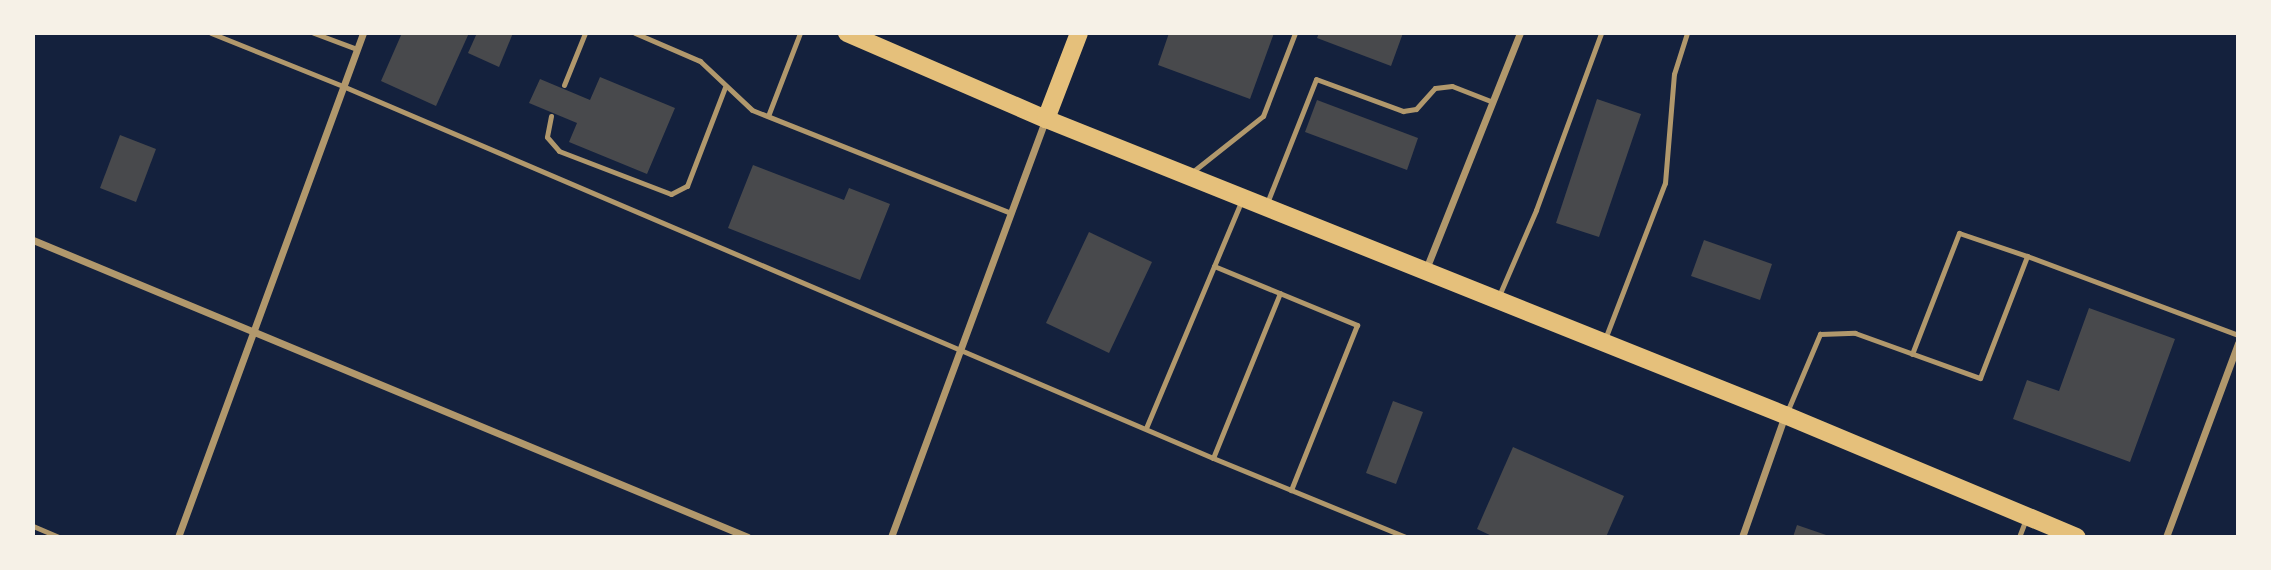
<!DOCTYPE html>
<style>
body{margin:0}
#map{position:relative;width:2271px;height:570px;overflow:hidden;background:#14213d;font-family:"Playfair Display",serif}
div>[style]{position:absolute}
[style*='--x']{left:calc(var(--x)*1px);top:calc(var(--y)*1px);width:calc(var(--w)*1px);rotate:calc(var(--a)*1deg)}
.building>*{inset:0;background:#48494c}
.service>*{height:5px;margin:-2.5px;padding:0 2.5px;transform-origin:2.5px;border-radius:2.5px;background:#b1986c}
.minor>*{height:7px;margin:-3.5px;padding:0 3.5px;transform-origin:3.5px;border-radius:3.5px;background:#b1986c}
.primary>*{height:18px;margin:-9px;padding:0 9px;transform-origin:9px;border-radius:9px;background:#e5c07b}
span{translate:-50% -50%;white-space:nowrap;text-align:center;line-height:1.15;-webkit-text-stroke:7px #f6f1e7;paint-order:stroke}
.frame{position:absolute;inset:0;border:35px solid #f6f1e7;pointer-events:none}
</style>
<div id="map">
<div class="building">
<i style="clip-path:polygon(402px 33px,469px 33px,436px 106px,381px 81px)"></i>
<i style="clip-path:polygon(477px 33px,513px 33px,499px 67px,468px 53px)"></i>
<i style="clip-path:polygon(1169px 33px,1274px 33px,1250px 99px,1158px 65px)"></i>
<i style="clip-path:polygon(1319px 33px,1403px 33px,1391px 66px,1317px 38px)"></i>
<i style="clip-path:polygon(600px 77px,675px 108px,647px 174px,569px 142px,577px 123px,529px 103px,540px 79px,590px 100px)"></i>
<i style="clip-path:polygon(1597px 99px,1641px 114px,1599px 237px,1556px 223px)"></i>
<i style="clip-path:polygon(1317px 100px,1418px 138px,1407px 170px,1305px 132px)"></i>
<i style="clip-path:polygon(120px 135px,156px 149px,136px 202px,100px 188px)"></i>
<i style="clip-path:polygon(753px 165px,844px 200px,849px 188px,890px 204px,860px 280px,728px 228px)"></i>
<i style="clip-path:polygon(1089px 232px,1152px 262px,1109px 353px,1046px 323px)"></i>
<i style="clip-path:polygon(1704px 240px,1772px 264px,1760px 300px,1691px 276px)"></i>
<i style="clip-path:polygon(2089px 308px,2175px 339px,2130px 462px,2013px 419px,2027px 380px,2059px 391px)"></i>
<i style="clip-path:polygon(1393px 401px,1423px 412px,1396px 484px,1366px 473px)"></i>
<i style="clip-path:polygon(1513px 447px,1624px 496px,1606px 537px,1494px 537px,1477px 529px)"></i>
<i style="clip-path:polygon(1797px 525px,1829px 536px,1829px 537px,1793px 537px)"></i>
</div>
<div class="service">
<i style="--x:211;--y:33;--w:144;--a:21.9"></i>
<i style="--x:345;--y:87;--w:944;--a:23.14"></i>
<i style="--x:1213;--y:458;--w:209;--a:22.3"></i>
<i style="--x:314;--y:33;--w:46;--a:20.4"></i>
<i style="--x:635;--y:33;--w:71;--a:23.3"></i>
<i style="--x:700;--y:61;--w:71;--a:43.3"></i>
<i style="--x:752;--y:110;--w:279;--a:21.7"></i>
<i style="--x:564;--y:85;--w:56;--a:-68"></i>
<i style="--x:551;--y:116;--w:21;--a:101"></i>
<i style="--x:547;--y:137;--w:18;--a:49"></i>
<i style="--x:559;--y:151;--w:120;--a:21"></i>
<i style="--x:671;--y:194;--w:18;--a:-27"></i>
<i style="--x:687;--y:186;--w:106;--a:-69"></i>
<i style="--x:768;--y:116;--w:89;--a:-68.9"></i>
<i style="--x:1191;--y:173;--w:92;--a:-38.4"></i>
<i style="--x:1263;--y:116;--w:89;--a:-68.9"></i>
<i style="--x:1267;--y:203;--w:133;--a:-68.4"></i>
<i style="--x:1316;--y:79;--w:93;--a:20.2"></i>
<i style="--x:1403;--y:111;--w:13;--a:-9"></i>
<i style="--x:1416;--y:109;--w:28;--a:-48"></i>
<i style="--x:1435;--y:88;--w:17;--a:-7"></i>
<i style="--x:1452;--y:86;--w:44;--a:21.3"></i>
<i style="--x:1214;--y:266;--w:155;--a:22.4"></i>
<i style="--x:1357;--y:325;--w:178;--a:111.8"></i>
<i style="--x:1498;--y:298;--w:96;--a:-66.6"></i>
<i style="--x:1536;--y:210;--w:189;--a:-69.8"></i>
<i style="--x:1605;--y:339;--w:167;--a:-69"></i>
<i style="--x:1665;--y:183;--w:109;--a:-85.3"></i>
<i style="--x:1674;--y:74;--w:43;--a:-72.4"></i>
<i style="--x:1912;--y:354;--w:130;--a:-68.8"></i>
<i style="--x:1959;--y:233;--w:72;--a:18.7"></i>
<i style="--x:1787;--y:412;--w:85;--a:-67.1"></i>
<i style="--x:1820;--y:334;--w:35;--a:-2"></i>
<i style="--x:1855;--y:333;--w:133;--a:19.8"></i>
<i style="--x:1980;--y:378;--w:131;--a:-68.9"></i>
<i style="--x:2027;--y:256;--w:225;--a:20.5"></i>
<i style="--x:1146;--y:428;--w:247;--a:-67.2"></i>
<i style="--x:1213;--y:458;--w:178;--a:-67.9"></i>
<i style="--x:33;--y:526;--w:28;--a:23"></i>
<i style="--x:2019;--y:537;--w:19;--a:-69"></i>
</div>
<div class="minor">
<i style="--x:33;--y:240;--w:774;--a:22.56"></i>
<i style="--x:1426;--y:269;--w:254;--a:-68.3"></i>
<i style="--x:178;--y:537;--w:537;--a:-69.84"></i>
<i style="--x:891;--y:537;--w:445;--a:-69.7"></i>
<i style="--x:1742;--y:537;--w:129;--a:-70.6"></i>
<i style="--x:2166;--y:537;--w:207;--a:-69.6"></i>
</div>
<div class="primary">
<i style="--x:847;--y:33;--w:217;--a:23.4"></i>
<i style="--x:1046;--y:119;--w:796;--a:21.83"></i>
<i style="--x:1785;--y:415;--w:316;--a:22.7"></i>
<i style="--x:1046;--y:119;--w:92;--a:-69"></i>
</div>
<div class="frame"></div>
</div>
